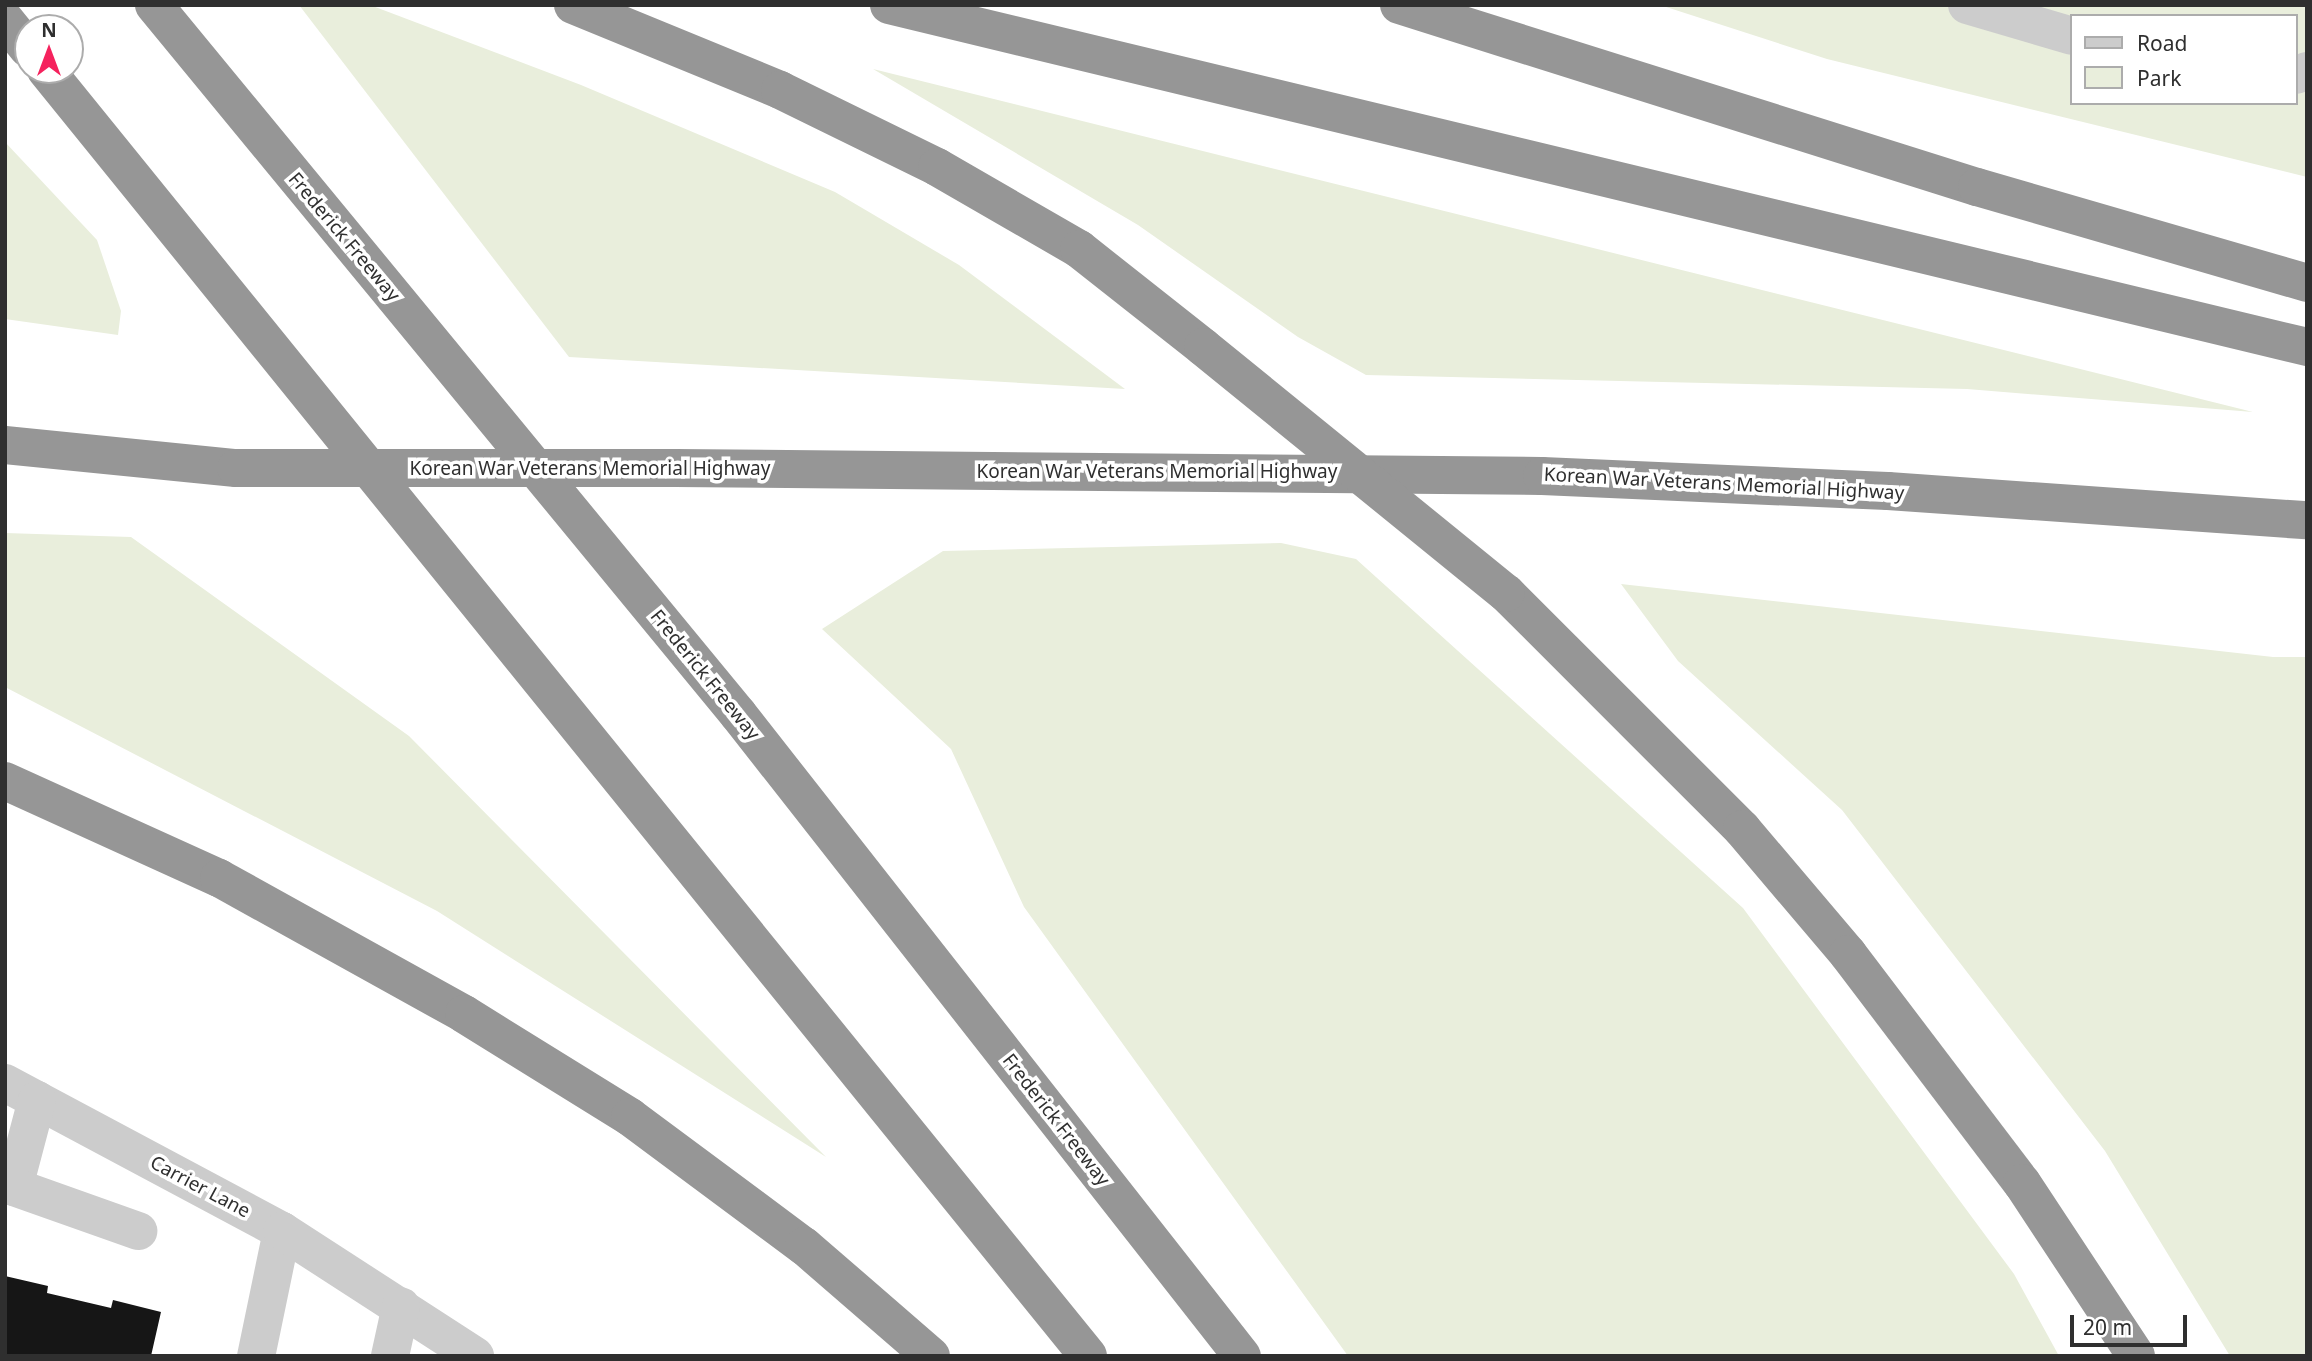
<!DOCTYPE html>
<style>
body{margin:0}
#map{position:relative;width:2312px;height:1361px;overflow:hidden;background:#fff;font-family:"Noto Sans",sans-serif}
div>[style]{position:absolute}
[style*='--x']{left:calc(var(--x)*1px);top:calc(var(--y)*1px);width:calc(var(--w)*1px);rotate:calc(var(--a)*1deg)}
.green>*{inset:0;background:#e9eedc}
.building>*{inset:0;background:#161616}
.minor>*{height:38px;margin:-19px;padding:0 19px;transform-origin:19px;border-radius:19px;background:#ccc}
.highway>*{height:38px;margin:-19px;padding:0 19px;transform-origin:19px;border-radius:19px;background:#969696}
.highway-bridge>*{height:38px;margin:-19px;padding:0 19px;transform-origin:19px;border-radius:19px;background:#969696}
span{translate:-50% -50%;white-space:nowrap;text-align:center;line-height:1.15;-webkit-text-stroke:7px #fff;paint-order:stroke}
.street-label{font-size:19px;color:#2f2f2f}
.frame{position:absolute;inset:0;border:7px solid #2f2f2f;pointer-events:none}
.legend{position:absolute;left:2070px;top:14px;width:228px;height:91px;box-sizing:border-box;background:#fff;border:2px solid #acacac;margin:0;padding:9px 12px;list-style:none;font-size:21px;color:#2f2f2f}
.legend li{display:flex;align-items:center;gap:14px;height:35px}
.legend b{width:35px;border:2px solid #acacac}
.north{position:absolute;left:14px;top:14px;width:70px;height:70px;box-sizing:border-box;background:#fff;border:2px solid #acacac;border-radius:50%;rotate:0deg;font-size:19px;font-weight:700;line-height:28px;text-align:center;color:#2f2f2f}
.north::after{content:'';display:block;margin:auto;width:24px;height:32px;background:#f5225d;clip-path:polygon(50% 0,100% 100%,50% 72%,0 100%)}
.scale{position:absolute;left:2070px;top:1315px;width:117px;height:32px;box-sizing:border-box;border:4px solid #2f2f2f;border-top:0;padding-left:9px;font-size:21px;line-height:24px;white-space:nowrap;color:#2f2f2f;-webkit-text-stroke:5px #fff;paint-order:stroke}
</style>
<div id="map">
<div class="green">
<i style="clip-path:polygon(299px 5px,370px 5px,581px 85px,835px 192px,959px 265px,1125px 389px,569px 357px)"></i>
<i style="clip-path:polygon(evenodd,1660px 5px,2307px 5px,2307px 177px,1827px 59px,1660px 5px,2072px 16px,2296px 16px,2296px 103px,2072px 103px,2072px 16px)"></i>
<i style="clip-path:polygon(873px 69px,2253px 412px,1967px 389px,1366px 375px,1298px 337px,1138px 225px)"></i>
<i style="clip-path:polygon(5px 142px,97px 240px,121px 311px,118px 335px,5px 319px)"></i>
<i style="clip-path:polygon(5px 533px,131px 537px,409px 736px,826px 1157px,437px 911px,5px 687px)"></i>
<i style="clip-path:polygon(1281px 543px,1356px 559px,1743px 908px,2014px 1274px,2059px 1356px,1348px 1356px,1024px 907px,951px 749px,822px 629px,943px 551px)"></i>
<i style="clip-path:polygon(1621px 584px,2273px 657px,2307px 657px,2307px 1356px,2230px 1356px,2105px 1151px,1842px 810px,1678px 661px)"></i>
</div>
<div class="building">
<i style="clip-path:polygon(5px 1276px,48px 1286px,47px 1293px,111px 1308px,113px 1300px,161px 1312px,151px 1356px,5px 1356px)"></i>
</div>
<div class="minor">
<i style="--x:1967;--y:5;--w:109;--a:16.4"></i>
<i style="--x:2296;--y:75;--w:12;--a:-20"></i>
<i style="--x:5;--y:1083;--w:314;--a:28.1"></i>
<i style="--x:282;--y:1231;--w:128;--a:101.7"></i>
<i style="--x:5;--y:1184;--w:9;--a:18"></i>
<i style="--x:14;--y:1187;--w:90;--a:-75.2"></i>
<i style="--x:14;--y:1187;--w:132;--a:19.5"></i>
<i style="--x:282;--y:1231;--w:230;--a:32.9"></i>
<i style="--x:390;--y:1356;--w:51;--a:-77.6"></i>
</div>
<div class="highway">
<i style="--x:154;--y:5;--w:919;--a:50.52"></i>
<i style="--x:738;--y:714;--w:816;--a:51.87"></i>
<i style="--x:573;--y:5;--w:224;--a:22.3"></i>
<i style="--x:780;--y:90;--w:175;--a:26.1"></i>
<i style="--x:937;--y:167;--w:164;--a:30"></i>
<i style="--x:1079;--y:249;--w:158;--a:38.3"></i>
<i style="--x:889;--y:5;--w:1459;--a:13.56"></i>
<i style="--x:1399;--y:5;--w:606;--a:17.48"></i>
<i style="--x:1977;--y:187;--w:344;--a:16.2"></i>
<i style="--x:5;--y:20;--w:36;--a:51"></i>
<i style="--x:46;--y:70;--w:1655;--a:50.98"></i>
<i style="--x:5;--y:445;--w:232;--a:5.7"></i>
<i style="--x:676;--y:468;--w:866;--a:0.53"></i>
<i style="--x:1542;--y:476;--w:346;--a:2.5"></i>
<i style="--x:1888;--y:491;--w:420;--a:4"></i>
<i style="--x:1506;--y:593;--w:334;--a:45"></i>
<i style="--x:1742;--y:829;--w:164;--a:49.7"></i>
<i style="--x:1848;--y:954;--w:288;--a:52.8"></i>
<i style="--x:2022;--y:1183;--w:207;--a:56.6"></i>
<i style="--x:5;--y:781;--w:235;--a:24.4"></i>
<i style="--x:219;--y:878;--w:280;--a:29"></i>
<i style="--x:464;--y:1014;--w:195;--a:31.8"></i>
<i style="--x:630;--y:1117;--w:217;--a:36.6"></i>
<i style="--x:804;--y:1246;--w:168;--a:40.9"></i>
</div>
<div class="highway-bridge">
<i style="--x:1203;--y:347;--w:390;--a:39.1"></i>
<i style="--x:236;--y:468;--w:440;--a:0"></i>
</div>
<div class="street-label">
<span style="left:344px;top:237px;rotate:50deg">Frederick Freeway</span>
<span style="left:590px;top:469px">Korean War Veterans Memorial Highway</span>
<span style="left:1157px;top:472px">Korean War Veterans Memorial Highway</span>
<span style="left:1724px;top:484px;rotate:3deg">Korean War Veterans Memorial Highway</span>
<span style="left:705px;top:675px;rotate:51deg">Frederick Freeway</span>
<span style="left:1056px;top:1120px;rotate:52deg">Frederick Freeway</span>
<span style="left:200px;top:1187px;rotate:28deg">Carrier Lane</span>
</div>
<div class="frame"></div>
<ul class="legend">
<li><b style="height:9px;background:#ccc"></b>Road</li>
<li><b style="height:19px;background:#e9eedc"></b>Park</li>
</ul>
<div class="north">N</div>
<div class="scale">20 m</div>
</div>
